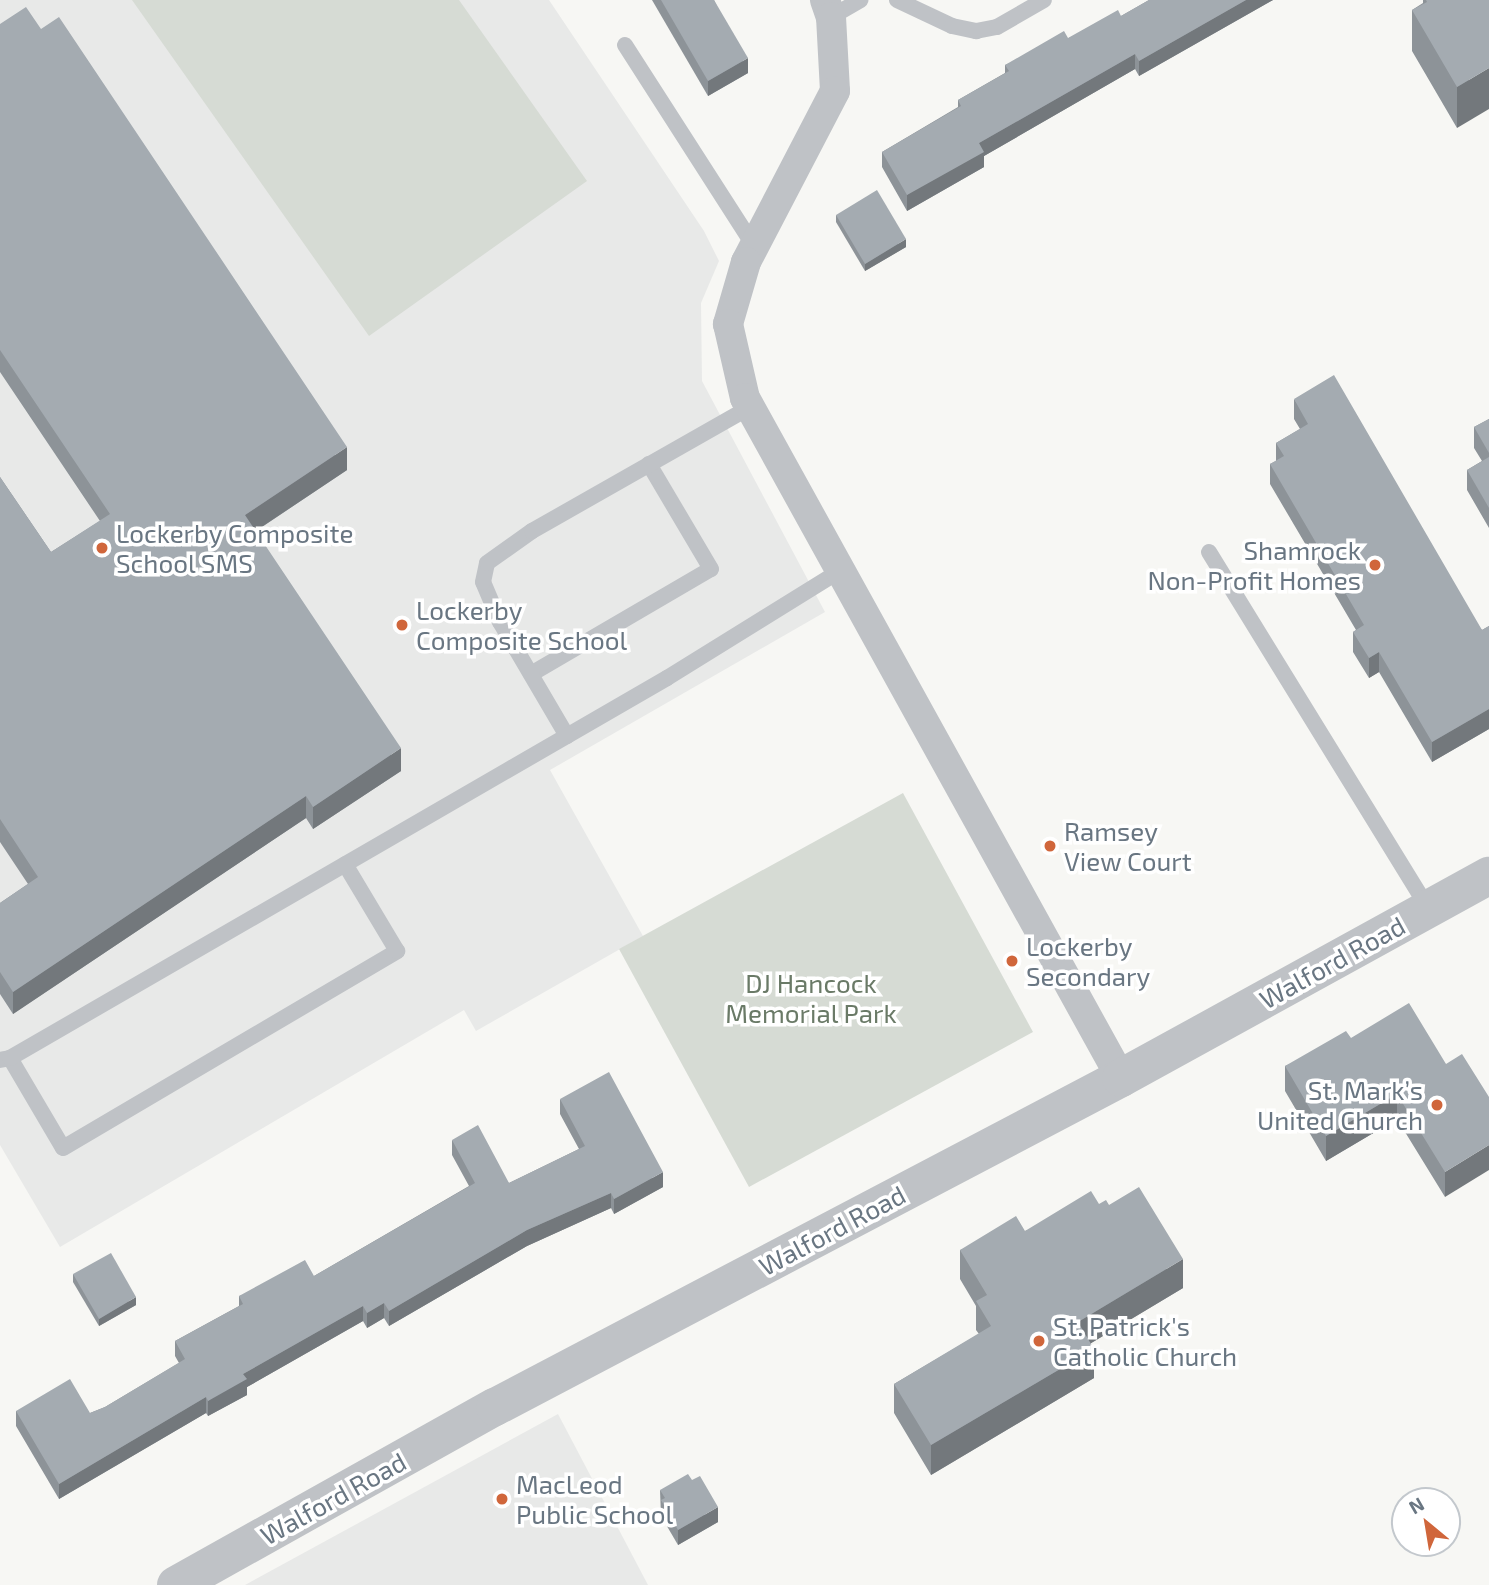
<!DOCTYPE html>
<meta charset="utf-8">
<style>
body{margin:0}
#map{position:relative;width:1489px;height:1585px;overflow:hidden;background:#f7f7f4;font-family:"Exo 2",sans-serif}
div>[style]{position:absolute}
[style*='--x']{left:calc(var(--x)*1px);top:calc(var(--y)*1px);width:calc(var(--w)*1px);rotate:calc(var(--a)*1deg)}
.built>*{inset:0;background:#e8e9e8}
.green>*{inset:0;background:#d6dbd4}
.service>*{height:16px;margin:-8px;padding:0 8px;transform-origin:8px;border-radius:8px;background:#bfc2c6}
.minor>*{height:30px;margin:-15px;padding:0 15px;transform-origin:15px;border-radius:15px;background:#bfc2c6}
.tertiary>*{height:38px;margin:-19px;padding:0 19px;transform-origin:19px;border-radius:19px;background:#bfc2c6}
.wall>*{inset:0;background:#8d9398}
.shaded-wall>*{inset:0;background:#73787c}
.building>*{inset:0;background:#a4abb1}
.dots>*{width:19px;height:19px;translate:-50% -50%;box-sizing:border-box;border:4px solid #fff;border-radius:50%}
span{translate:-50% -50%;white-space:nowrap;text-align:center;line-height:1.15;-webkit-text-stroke:7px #fff;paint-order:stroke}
.poi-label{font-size:26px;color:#697682}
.left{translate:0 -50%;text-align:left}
.right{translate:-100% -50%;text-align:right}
.street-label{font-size:26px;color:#697682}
.park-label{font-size:26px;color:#6a7a67}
.north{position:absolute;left:1391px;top:1487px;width:70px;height:70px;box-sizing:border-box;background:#fff;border:2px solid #c3c8cd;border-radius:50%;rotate:330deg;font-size:19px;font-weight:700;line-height:28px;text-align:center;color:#697682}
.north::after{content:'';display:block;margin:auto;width:24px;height:32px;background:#d0663b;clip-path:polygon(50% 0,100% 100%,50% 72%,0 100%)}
</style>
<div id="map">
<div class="built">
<i style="clip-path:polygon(0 0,549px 0,704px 231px,719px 261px,701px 303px,702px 381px,825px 612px,550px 770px,643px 936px,476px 1031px,464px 1010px,60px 1247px,0 1145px)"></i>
<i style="clip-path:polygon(558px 1414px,648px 1585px,245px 1585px)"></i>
</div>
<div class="green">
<i style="clip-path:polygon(132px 0,459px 0,587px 181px,369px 336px)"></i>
<i style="clip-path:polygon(903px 793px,1033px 1032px,749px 1187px,619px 949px)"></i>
</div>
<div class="service">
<i style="--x:897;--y:0;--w:61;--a:25.3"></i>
<i style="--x:952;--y:26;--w:25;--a:12"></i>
<i style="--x:976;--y:31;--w:21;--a:-11"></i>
<i style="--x:997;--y:27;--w:54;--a:-29.9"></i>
<i style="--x:831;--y:17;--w:34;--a:-30"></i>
<i style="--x:625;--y:45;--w:239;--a:57.3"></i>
<i style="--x:1209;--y:552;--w:419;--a:58.4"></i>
<i style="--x:531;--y:674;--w:208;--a:-30.3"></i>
<i style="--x:711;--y:569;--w:122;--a:-120.6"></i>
<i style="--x:567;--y:736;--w:132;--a:-120.4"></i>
<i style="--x:500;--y:622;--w:43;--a:-113"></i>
<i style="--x:483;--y:582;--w:19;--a:-78"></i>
<i style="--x:487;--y:563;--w:55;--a:-35.4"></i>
<i style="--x:532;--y:531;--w:251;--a:-29.6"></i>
<i style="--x:10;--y:1058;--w:104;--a:59.5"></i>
<i style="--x:63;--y:1148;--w:388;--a:-30.5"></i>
<i style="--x:397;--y:951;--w:101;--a:-120.9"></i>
<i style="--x:0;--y:1060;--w:10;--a:-11"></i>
<i style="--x:10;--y:1058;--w:759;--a:-30.04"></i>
<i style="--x:667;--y:678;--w:205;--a:-31.8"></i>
</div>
<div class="minor">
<i style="--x:825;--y:0;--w:18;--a:71"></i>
<i style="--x:831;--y:17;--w:74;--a:86.9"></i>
<i style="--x:835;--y:91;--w:193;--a:117.5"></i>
<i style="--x:746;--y:262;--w:65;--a:106.2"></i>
<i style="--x:728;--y:324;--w:76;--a:77.1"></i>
<i style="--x:745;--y:398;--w:777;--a:61.06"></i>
</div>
<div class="tertiary">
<i style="--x:176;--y:1585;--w:365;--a:-29.2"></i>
<i style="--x:495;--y:1407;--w:707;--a:-27.72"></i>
<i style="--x:1121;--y:1078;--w:420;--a:-28.8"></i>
</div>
<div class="wall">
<i style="clip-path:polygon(652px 0,714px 0,748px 73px,708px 96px)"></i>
<i style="clip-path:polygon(1149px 0,1273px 0,1139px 76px,1135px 69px,984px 156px,984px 167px,907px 211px,882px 167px,882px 152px,958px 107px,958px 100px,1005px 73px,1005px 65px,1121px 16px)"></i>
<i style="clip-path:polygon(1423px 0,1489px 0,1457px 128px,1412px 51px,1412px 10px,1423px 3px)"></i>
<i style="clip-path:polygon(0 24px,347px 470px,256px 531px,401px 771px,313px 829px,306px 818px,13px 1014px,0 994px,0 903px,28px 884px,0 842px,0 477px,51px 552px,100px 521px,0 372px)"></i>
<i style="clip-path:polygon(836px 215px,906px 247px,865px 271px,836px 222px)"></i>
<i style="clip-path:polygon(1294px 399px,1482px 630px,1489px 626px,1489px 729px,1432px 762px,1379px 672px,1369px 678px,1353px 652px,1353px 632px,1356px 630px,1270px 484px,1270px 464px,1276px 461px,1276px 443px,1300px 429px,1294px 419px)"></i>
<i style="clip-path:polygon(1489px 419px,1489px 528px,1467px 490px,1467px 470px,1482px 461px,1474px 448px,1474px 427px)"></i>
<i style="clip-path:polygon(1351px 1038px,1446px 1064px,1445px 1197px,1397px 1119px,1326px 1161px,1285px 1091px,1285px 1066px)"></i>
<i style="clip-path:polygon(560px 1099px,663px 1187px,614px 1214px,611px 1208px,527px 1246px,389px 1326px,384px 1318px,367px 1328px,363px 1321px,247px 1387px,247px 1395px,208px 1416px,206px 1413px,59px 1499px,16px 1426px,16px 1411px,90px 1413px,105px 1407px,179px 1363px,175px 1356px,175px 1341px,239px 1306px,239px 1296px,314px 1276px,469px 1186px,452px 1155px,452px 1140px,509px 1183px,579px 1149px,560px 1114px)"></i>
<i style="clip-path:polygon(1099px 1204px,1109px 1205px,1183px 1288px,1091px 1343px,1094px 1378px,931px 1475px,894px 1413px,894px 1384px,979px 1334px,976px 1330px,976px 1306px,960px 1279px,960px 1250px,1025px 1231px)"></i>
<i style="clip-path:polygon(73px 1274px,136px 1305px,99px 1326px,73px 1282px)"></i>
<i style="clip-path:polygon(660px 1490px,718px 1522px,678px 1545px,661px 1516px)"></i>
</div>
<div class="shaded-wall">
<i style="clip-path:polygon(1246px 0,1273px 0,1139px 76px,1139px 61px)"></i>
<i style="clip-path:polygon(1135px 54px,1135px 69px,984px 156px,984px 167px,907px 211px,907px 195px,979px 143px)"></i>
<i style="clip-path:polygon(748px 58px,748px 73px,708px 96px,708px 81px)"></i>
<i style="clip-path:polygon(1489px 68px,1489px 109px,1457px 128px,1457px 87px)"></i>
<i style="clip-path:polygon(906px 239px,906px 247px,865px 271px,865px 264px)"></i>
<i style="clip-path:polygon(347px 447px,347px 470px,245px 538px,245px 515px)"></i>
<i style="clip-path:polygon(1379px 652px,1379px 672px,1369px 678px,1369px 658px)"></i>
<i style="clip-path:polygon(1489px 709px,1489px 729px,1432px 762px,1432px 742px)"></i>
<i style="clip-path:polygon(401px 748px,401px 771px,313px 829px,313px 807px)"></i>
<i style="clip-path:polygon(306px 796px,306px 818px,13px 1014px,13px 992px)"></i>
<i style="clip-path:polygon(1397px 1094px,1397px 1119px,1326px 1161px,1326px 1136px)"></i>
<i style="clip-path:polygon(1489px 1145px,1489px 1170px,1445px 1197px,1445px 1172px)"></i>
<i style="clip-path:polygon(663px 1172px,663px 1187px,614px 1214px,614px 1199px)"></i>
<i style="clip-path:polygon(611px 1193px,611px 1208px,527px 1246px,389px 1326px,389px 1311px,527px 1230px)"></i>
<i style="clip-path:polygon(1183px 1259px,1183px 1288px,1078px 1351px,1078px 1322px)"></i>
<i style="clip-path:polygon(136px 1297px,136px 1305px,99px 1326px,99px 1319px)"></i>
<i style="clip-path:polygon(384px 1303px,384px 1318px,367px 1328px,367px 1313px)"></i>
<i style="clip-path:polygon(363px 1306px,363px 1321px,247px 1387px,247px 1395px,208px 1416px,208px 1401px,243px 1374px)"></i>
<i style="clip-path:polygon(1094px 1349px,1094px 1378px,931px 1475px,931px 1445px)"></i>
<i style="clip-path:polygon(206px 1397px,206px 1413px,59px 1499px,59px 1484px)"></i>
<i style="clip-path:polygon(718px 1507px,718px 1522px,678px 1545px,678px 1530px)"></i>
</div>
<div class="building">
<i style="clip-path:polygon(661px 0,714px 0,748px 58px,708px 81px)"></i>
<i style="clip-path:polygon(1149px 0,1246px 0,1139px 61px,1135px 54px,979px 143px,984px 152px,907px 195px,882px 152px,961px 106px,958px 100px,1009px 71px,1005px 65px,1064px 31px,1068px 38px,1118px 10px,1121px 16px)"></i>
<i style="clip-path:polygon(1426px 0,1489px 0,1489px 68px,1457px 87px,1412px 10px,1427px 2px)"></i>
<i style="clip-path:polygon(26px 7px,41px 29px,59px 17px,347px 447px,245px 515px,401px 748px,313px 807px,306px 796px,13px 992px,0 972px,0 903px,38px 877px,0 819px,0 477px,51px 552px,110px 514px,0 350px,0 24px)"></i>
<i style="clip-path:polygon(877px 190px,906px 239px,865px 264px,836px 215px)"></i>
<i style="clip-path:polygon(1334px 375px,1482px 630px,1489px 626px,1489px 709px,1432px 742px,1379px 652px,1369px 658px,1353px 632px,1364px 625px,1270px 464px,1284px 456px,1276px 443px,1308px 424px,1294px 399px)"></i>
<i style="clip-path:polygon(1489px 419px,1489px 453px,1474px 427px)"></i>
<i style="clip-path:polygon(1489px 457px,1489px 508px,1467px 470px)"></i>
<i style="clip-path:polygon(1409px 1003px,1446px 1064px,1462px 1054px,1489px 1097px,1489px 1145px,1445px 1172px,1397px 1094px,1326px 1136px,1285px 1066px,1346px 1031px,1351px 1038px)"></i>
<i style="clip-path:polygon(609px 1072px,663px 1172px,614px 1199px,611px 1193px,527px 1230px,389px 1311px,384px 1303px,367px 1313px,363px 1306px,243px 1374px,247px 1379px,208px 1401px,206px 1397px,59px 1484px,16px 1411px,70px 1379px,90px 1413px,105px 1407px,185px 1359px,175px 1341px,243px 1304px,239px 1296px,305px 1260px,314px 1276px,475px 1183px,452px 1140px,478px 1125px,509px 1183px,585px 1146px,560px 1099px)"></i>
<i style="clip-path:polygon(1139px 1187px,1183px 1259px,1078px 1322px,1094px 1349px,931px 1445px,894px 1384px,991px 1326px,976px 1301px,987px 1295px,960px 1250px,1016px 1216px,1025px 1231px,1091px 1191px,1099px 1204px,1106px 1200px,1109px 1205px)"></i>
<i style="clip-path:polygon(111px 1253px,136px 1297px,99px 1319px,73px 1274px)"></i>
<i style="clip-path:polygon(688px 1474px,692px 1480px,700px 1476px,718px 1507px,678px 1530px,661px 1500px,665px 1498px,660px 1490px)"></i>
</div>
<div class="dots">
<i style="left:102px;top:548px;background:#d0663b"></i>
<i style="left:1375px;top:565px;background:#d0663b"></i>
<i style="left:402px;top:625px;background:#d0663b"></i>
<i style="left:1050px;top:846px;background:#d0663b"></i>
<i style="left:1012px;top:961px;background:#d0663b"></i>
<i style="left:1437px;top:1105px;background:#d0663b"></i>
<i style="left:1039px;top:1341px;background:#d0663b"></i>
<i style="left:502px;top:1499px;background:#d0663b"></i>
</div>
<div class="poi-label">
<span class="left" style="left:116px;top:548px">Lockerby Composite<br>School SMS</span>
<span class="right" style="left:1361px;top:565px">Shamrock<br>Non-Profit Homes</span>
<span class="left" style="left:416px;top:625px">Lockerby<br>Composite School</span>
<span class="left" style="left:1064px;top:846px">Ramsey<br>View Court</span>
<span class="left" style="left:1026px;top:961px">Lockerby<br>Secondary</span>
<span class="right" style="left:1423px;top:1105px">St. Mark’s<br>United Church</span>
<span class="left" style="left:1053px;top:1341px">St. Patrick's<br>Catholic Church</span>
<span class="left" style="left:516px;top:1499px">MacLeod<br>Public School</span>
</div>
<div class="street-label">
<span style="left:1332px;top:962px;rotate:-29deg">Walford Road</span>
<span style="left:832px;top:1230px;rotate:-28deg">Walford Road</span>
<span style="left:333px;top:1498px;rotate:-29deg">Walford Road</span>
</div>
<div class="park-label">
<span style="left:811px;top:998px">DJ Hancock<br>Memorial Park</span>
</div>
<div class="north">N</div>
</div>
